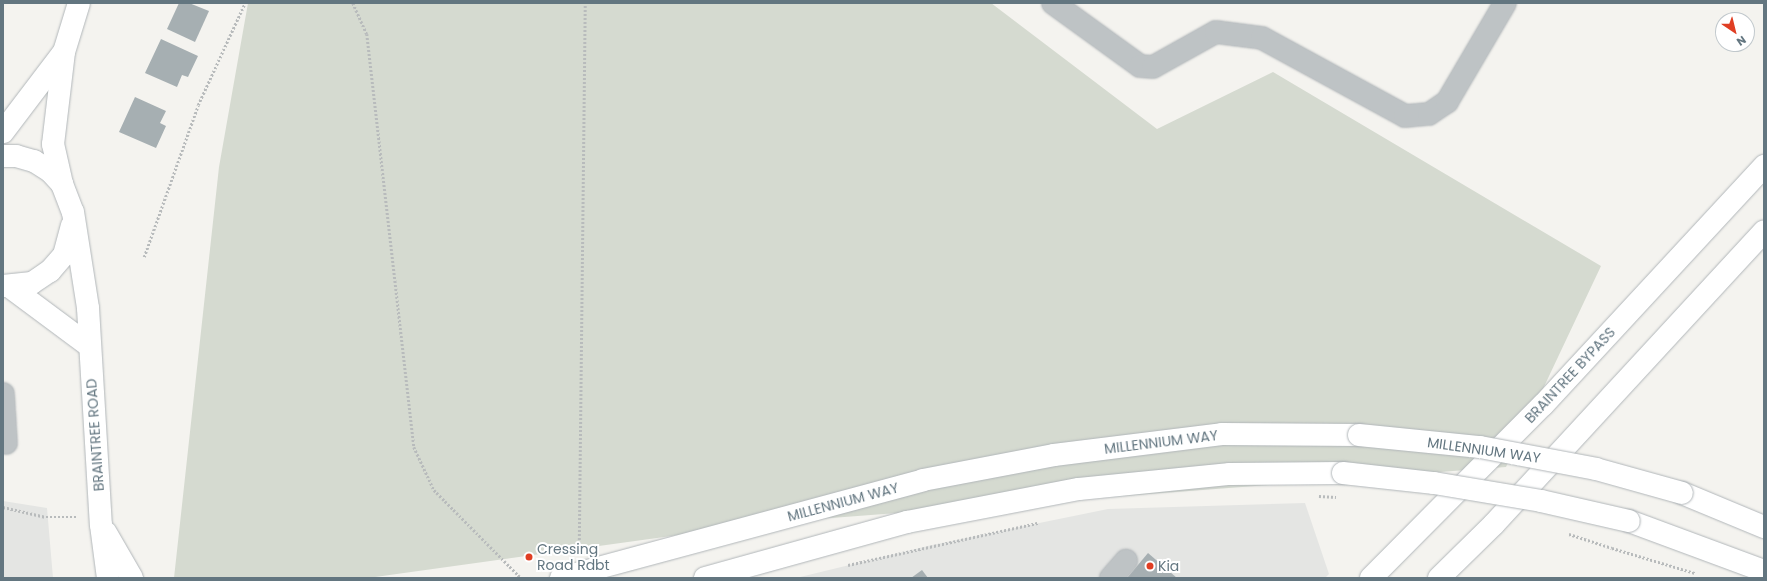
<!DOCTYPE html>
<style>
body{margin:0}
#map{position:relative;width:1767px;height:581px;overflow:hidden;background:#f4f3ef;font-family:Poppins,sans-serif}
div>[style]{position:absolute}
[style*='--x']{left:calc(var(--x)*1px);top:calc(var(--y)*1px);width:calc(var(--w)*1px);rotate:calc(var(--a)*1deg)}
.built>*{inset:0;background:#e4e5e3}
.green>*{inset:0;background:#d5dad0}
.building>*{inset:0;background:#a6afb2}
.path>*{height:2.5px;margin-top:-1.25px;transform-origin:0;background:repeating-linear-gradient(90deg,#b8bbbc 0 2px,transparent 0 4px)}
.roads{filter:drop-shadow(0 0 1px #b1b6b9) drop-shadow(0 0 1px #b1b6b9)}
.minor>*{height:22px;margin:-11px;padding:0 11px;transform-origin:11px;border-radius:11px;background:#bec3c5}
.major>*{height:22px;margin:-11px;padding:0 11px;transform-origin:11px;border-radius:11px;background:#fff}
.highway>*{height:22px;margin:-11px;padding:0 11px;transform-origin:11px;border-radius:11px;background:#fff}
.path-bridge>*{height:2.5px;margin-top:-1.25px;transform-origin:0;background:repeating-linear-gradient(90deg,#b8bbbc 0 2px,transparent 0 4px)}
.bridges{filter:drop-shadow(0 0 1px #b1b6b9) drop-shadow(0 0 1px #b1b6b9)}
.major-bridge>*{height:22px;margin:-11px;padding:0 11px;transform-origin:11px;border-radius:11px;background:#fff}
.dots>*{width:11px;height:11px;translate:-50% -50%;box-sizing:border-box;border:2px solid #fff;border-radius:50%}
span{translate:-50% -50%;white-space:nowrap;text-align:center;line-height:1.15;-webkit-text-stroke:4px #fff;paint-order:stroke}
.street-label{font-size:14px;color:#637680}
.poi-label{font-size:14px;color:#637680}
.left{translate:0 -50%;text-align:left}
.frame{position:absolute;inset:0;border:4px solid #637680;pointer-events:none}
.north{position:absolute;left:1715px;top:12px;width:40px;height:40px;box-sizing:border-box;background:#fff;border:1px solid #c1c8cc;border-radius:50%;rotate:145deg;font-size:11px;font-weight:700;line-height:16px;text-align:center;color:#637680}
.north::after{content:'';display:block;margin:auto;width:14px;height:18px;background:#e03e23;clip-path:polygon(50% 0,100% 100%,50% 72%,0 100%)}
</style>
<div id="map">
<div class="built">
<i style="clip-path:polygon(3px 501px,47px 508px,53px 578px,3px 578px)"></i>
<i style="clip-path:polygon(1305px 503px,1329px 574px,1325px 578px,796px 578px,932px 545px,1108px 509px)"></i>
</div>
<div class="green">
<i style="clip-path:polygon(248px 3px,991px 3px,1157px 129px,1273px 72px,1601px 266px,1506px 467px,765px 523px,368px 578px,174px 578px,219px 167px)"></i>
</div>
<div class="building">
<i style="clip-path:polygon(179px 3px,189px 3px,209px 11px,195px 42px,167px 29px)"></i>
<i style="clip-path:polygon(161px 39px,198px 56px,188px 77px,182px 75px,177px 87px,145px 73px)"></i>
<i style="clip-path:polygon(135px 97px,166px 111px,160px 123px,166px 126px,156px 148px,119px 132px)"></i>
<i style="clip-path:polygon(1148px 553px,1177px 578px,1127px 578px)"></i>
<i style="clip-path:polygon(922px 570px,928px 578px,911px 578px)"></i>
</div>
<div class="path">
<i style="--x:353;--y:3;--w:34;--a:66"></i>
<i style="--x:367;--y:34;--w:416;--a:83.5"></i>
<i style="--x:414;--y:447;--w:47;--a:65.1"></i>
<i style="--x:434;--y:490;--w:124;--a:45.3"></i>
<i style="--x:144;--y:257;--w:161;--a:-70.4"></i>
<i style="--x:198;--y:105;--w:112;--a:-65.3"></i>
<i style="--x:3;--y:507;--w:44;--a:13.1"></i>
<i style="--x:46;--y:517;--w:31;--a:0"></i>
<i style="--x:579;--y:548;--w:545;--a:-89.37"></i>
<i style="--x:1612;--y:548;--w:87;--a:16.8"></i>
<i style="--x:848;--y:565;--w:195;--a:-12.5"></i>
</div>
<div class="roads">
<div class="minor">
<i style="--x:1053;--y:3;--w:107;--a:35.9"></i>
<i style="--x:1140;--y:66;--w:13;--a:4"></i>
<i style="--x:1153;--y:67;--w:72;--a:-29.1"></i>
<i style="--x:1216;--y:32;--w:46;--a:7.4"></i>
<i style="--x:1262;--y:38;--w:163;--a:28.6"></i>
<i style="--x:1405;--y:116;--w:24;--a:-5"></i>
<i style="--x:1429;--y:114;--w:22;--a:-34"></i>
<i style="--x:1447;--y:102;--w:115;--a:-59.6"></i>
<i style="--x:3;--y:394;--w:49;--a:86.5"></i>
<i style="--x:1111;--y:578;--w:23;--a:-49"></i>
</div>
<div class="major">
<i style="--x:79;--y:3;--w:51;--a:107"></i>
<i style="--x:64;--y:52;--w:93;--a:96.8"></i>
<i style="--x:53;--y:144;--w:41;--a:77.3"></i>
<i style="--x:62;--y:184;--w:30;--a:69"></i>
<i style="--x:73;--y:212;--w:97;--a:81.1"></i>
<i style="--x:88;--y:308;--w:217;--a:86.6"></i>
<i style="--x:101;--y:525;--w:53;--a:82.5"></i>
<i style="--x:3;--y:132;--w:99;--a:-52.8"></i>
<i style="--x:3;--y:156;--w:13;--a:0"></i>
<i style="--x:16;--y:156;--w:19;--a:16"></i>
<i style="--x:34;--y:161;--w:19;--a:32"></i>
<i style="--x:50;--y:171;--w:18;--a:47"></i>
<i style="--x:3;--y:286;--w:29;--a:-6"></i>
<i style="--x:32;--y:283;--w:22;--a:-34"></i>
<i style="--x:50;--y:271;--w:21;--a:-49"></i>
<i style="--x:64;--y:255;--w:30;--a:-75"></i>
<i style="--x:10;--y:287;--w:97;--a:36.6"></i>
<i style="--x:1682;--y:493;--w:89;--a:22.5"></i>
<i style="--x:1629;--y:521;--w:144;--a:20.3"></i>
<i style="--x:106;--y:533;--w:52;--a:60"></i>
<i style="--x:561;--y:578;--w:375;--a:-15.1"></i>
<i style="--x:923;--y:480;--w:133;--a:-10.8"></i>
<i style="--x:1054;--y:455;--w:169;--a:-7.1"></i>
<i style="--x:1222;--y:434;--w:137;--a:0.4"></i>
<i style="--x:705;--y:578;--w:210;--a:-15.5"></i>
<i style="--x:907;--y:522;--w:175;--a:-10.9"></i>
<i style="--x:1079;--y:489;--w:152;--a:-5.7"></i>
<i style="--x:1230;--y:474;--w:113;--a:-0.5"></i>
</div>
<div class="highway">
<i style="--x:1371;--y:578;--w:244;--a:-45.2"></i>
<i style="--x:1543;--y:405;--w:326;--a:-47.2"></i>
<i style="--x:1439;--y:578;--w:77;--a:-44.5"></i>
<i style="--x:1494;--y:524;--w:398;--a:-47.3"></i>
</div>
</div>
<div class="path-bridge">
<i style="--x:1319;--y:496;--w:17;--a:3"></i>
<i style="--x:1569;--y:534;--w:45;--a:18"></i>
</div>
<div class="bridges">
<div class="major-bridge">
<i style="--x:1359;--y:435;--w:122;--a:5.7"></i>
<i style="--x:1480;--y:447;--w:118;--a:10.7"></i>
<i style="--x:1596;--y:469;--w:89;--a:15.6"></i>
<i style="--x:1343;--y:473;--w:92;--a:6.3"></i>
<i style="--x:1434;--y:483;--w:109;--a:9.5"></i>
<i style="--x:1541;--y:501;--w:90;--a:12.8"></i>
</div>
</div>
<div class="dots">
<i style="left:529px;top:557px;background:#e03e23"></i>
<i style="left:1150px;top:566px;background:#e03e23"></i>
</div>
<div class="street-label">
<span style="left:1570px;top:375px;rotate:-47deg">BRAINTREE BYPASS</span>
<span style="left:95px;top:435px;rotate:-94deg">BRAINTREE ROAD</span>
<span style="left:1161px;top:442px;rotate:-7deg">MILLENNIUM WAY</span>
<span style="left:1484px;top:450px;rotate:8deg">MILLENNIUM WAY</span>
<span style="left:843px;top:502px;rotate:-15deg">MILLENNIUM WAY</span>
</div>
<div class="poi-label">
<span class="left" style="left:537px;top:557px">Cressing<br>Road Rdbt</span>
<span class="left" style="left:1158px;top:566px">Kia</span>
</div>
<div class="frame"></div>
<div class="north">N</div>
</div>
